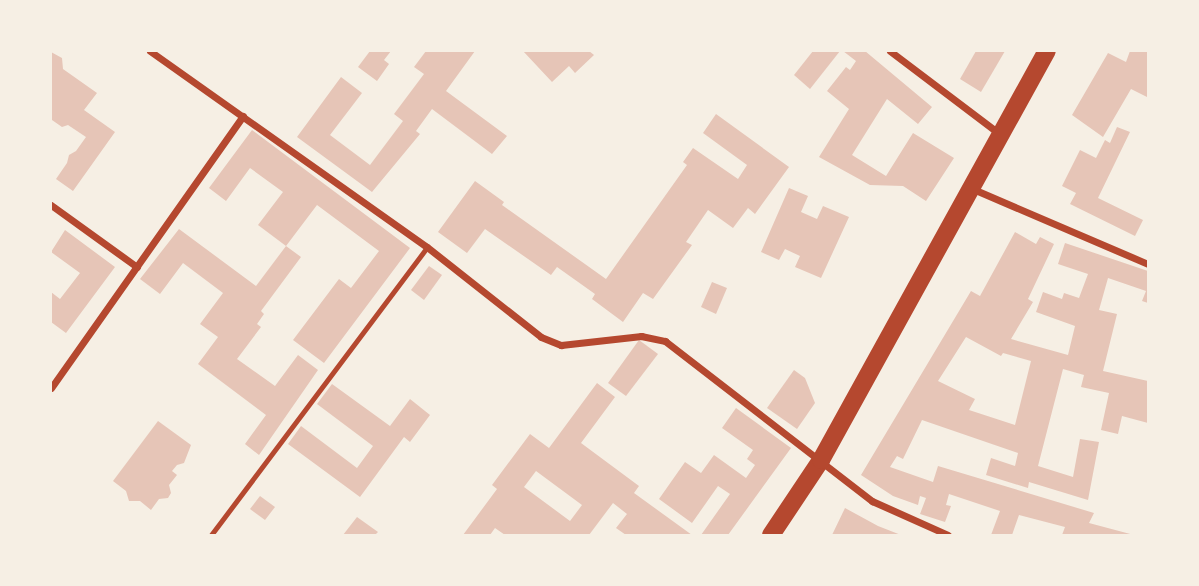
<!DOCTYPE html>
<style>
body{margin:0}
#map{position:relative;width:1199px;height:586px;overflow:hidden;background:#f6efe4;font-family:"Nunito Sans",sans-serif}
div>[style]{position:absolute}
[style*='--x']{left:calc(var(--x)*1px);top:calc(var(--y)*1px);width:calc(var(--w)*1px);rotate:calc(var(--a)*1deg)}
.building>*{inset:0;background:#e6c5b7}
.service>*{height:5px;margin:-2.5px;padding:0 2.5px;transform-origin:2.5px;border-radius:2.5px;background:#b5482f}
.minor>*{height:7px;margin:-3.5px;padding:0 3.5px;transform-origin:3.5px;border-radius:3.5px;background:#b5482f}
.primary>*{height:18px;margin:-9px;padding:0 9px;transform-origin:9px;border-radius:9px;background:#b5482f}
span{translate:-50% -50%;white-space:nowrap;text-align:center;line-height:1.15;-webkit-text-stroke:6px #f6efe4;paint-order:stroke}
.frame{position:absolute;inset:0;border:52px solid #f6efe4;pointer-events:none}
</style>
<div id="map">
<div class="building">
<i style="clip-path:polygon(370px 51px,391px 51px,384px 60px,389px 64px,377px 81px,358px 67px)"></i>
<i style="clip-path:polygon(426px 51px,475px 51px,446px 91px,507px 136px,492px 154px,432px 109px,416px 131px,420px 134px,372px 192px,297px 137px,341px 77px,362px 93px,330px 135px,370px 165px,403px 121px,394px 114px,424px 74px,414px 67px)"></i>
<i style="clip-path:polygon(523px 51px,589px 51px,594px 55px,575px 73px,569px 66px,552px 82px)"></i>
<i style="clip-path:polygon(813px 51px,840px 51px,810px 89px,794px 75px)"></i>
<i style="clip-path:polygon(843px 51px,865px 51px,932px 107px,918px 124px,887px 99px,852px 155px,886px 176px,913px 133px,954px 158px,926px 201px,903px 186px,870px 185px,819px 157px,849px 109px,827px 91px,846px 67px,850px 70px,856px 61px)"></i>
<i style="clip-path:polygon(976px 51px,1005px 51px,981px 92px,960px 79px)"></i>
<i style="clip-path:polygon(1130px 51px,1148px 51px,1148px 94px,1147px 97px,1131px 89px,1103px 137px,1072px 115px,1108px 53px,1126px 62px)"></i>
<i style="clip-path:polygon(51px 52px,62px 58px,63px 69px,97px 93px,84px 110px,115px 132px,73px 191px,56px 179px,67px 163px,69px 155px,76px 151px,86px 137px,68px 125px,62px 127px,52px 120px)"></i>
<i style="clip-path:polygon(716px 114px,789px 167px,755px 214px,748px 208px,733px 228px,708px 210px,686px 242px,692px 245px,653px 299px,643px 293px,623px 322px,592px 299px,595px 294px,557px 267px,551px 275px,485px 229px,467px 253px,438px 232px,475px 181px,504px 202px,502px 205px,606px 279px,687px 165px,683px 162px,693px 148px,738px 179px,747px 165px,703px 133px)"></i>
<i style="clip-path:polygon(1117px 127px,1130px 132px,1098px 198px,1143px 220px,1135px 236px,1070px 204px,1076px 193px,1062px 186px,1080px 150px,1096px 158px,1105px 140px,1110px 143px)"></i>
<i style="clip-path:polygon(252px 130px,410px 248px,324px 363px,293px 340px,339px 279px,351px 288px,379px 251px,317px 205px,286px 246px,301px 257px,261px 311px,264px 314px,257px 324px,261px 327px,237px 359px,275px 386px,298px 355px,318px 370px,259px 455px,245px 444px,266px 415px,198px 364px,218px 337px,200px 324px,223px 293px,183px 263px,160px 294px,140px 279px,179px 229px,256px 286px,286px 246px,258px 225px,283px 192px,250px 168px,226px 201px,209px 188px)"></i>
<i style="clip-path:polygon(789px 188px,808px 196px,801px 212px,817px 219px,823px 206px,849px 217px,821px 278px,795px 267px,800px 256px,785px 249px,779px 260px,761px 252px)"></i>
<i style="clip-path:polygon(65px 230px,115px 267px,66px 333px,51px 322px,51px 292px,60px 299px,80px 273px,51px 252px)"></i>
<i style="clip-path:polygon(evenodd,1015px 232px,1036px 244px,1040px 237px,1054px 244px,1028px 299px,1033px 302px,1011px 339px,1068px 355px,1075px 326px,1036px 312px,1043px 292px,1062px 299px,1064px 293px,1079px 298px,1088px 274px,1058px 264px,1065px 243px,1148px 271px,1148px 303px,1142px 301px,1146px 291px,1108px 278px,1099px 310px,1117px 314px,1103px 371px,1148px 381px,1148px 423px,1122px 416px,1118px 434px,1101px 430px,1109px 393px,1081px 387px,1084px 375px,1063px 369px,1038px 466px,1073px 477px,1080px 439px,1099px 442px,1088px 500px,1029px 482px,1028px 488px,986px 475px,991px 458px,1015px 466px,1018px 453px,922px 420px,903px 459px,897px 456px,890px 467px,933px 482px,938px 466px,1094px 513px,1089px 523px,1134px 535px,1062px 535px,1065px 527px,1019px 515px,1012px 535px,991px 535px,1000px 511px,949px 494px,946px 505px,951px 506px,945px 522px,920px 514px,926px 498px,920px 496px,918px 505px,893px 496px,861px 475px,971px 291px,980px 296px,1015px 232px,966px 337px,1001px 356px,1003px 353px,1031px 361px,1015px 425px,969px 410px,975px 399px,938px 381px,966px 337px)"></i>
<i style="clip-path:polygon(429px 266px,442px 275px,424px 300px,411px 290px)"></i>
<i style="clip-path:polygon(712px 282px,727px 288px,716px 314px,701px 307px)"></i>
<i style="clip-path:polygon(639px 340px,658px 354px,626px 396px,608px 383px)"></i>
<i style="clip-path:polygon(794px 370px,805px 378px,815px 403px,797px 429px,767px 408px)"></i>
<i style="clip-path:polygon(evenodd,597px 383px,615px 397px,581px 443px,639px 486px,634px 493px,692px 535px,626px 535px,616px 528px,627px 514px,613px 503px,589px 535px,505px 535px,495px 528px,490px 535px,463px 535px,497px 489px,492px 485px,530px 434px,549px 448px,597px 383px,536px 471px,582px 505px,570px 521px,524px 487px,536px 471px)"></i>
<i style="clip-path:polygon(332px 384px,390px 426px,410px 399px,430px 415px,410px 442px,404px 437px,360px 497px,288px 444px,301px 426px,357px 468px,373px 446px,317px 404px)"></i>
<i style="clip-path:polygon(736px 408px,791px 448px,728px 535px,701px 535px,730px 494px,718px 486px,692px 523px,659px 499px,685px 462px,701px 473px,714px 455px,746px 478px,755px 465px,747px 459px,753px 450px,722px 428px)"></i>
<i style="clip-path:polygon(158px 421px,191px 445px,184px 463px,177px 465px,172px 471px,177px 475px,169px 485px,171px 493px,168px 498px,159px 499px,151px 510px,140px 501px,129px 501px,126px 491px,113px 481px)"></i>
<i style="clip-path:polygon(260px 496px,275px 507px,265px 520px,250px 509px)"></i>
<i style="clip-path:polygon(845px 508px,878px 526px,901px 535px,832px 535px)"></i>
<i style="clip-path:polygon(357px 517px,378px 532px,375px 535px,343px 535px)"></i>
</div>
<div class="service">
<i style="--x:211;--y:535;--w:360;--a:-53.1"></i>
</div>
<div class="minor">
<i style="--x:150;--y:51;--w:339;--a:35.3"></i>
<i style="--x:427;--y:247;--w:145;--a:38.3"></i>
<i style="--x:541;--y:337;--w:22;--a:22"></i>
<i style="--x:561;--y:345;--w:81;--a:-6.4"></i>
<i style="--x:641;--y:336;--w:25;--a:12"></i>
<i style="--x:665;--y:341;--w:262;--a:37.7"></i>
<i style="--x:872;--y:501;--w:83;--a:24.1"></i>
<i style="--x:890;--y:51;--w:139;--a:37.1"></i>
<i style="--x:973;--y:189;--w:190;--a:23.2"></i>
<i style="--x:51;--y:205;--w:106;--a:35.8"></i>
<i style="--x:51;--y:388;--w:333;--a:-54.8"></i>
</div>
<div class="primary">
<i style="--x:771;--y:535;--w:90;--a:-56.3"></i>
<i style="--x:821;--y:460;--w:467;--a:-61.1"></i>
</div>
<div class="frame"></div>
</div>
